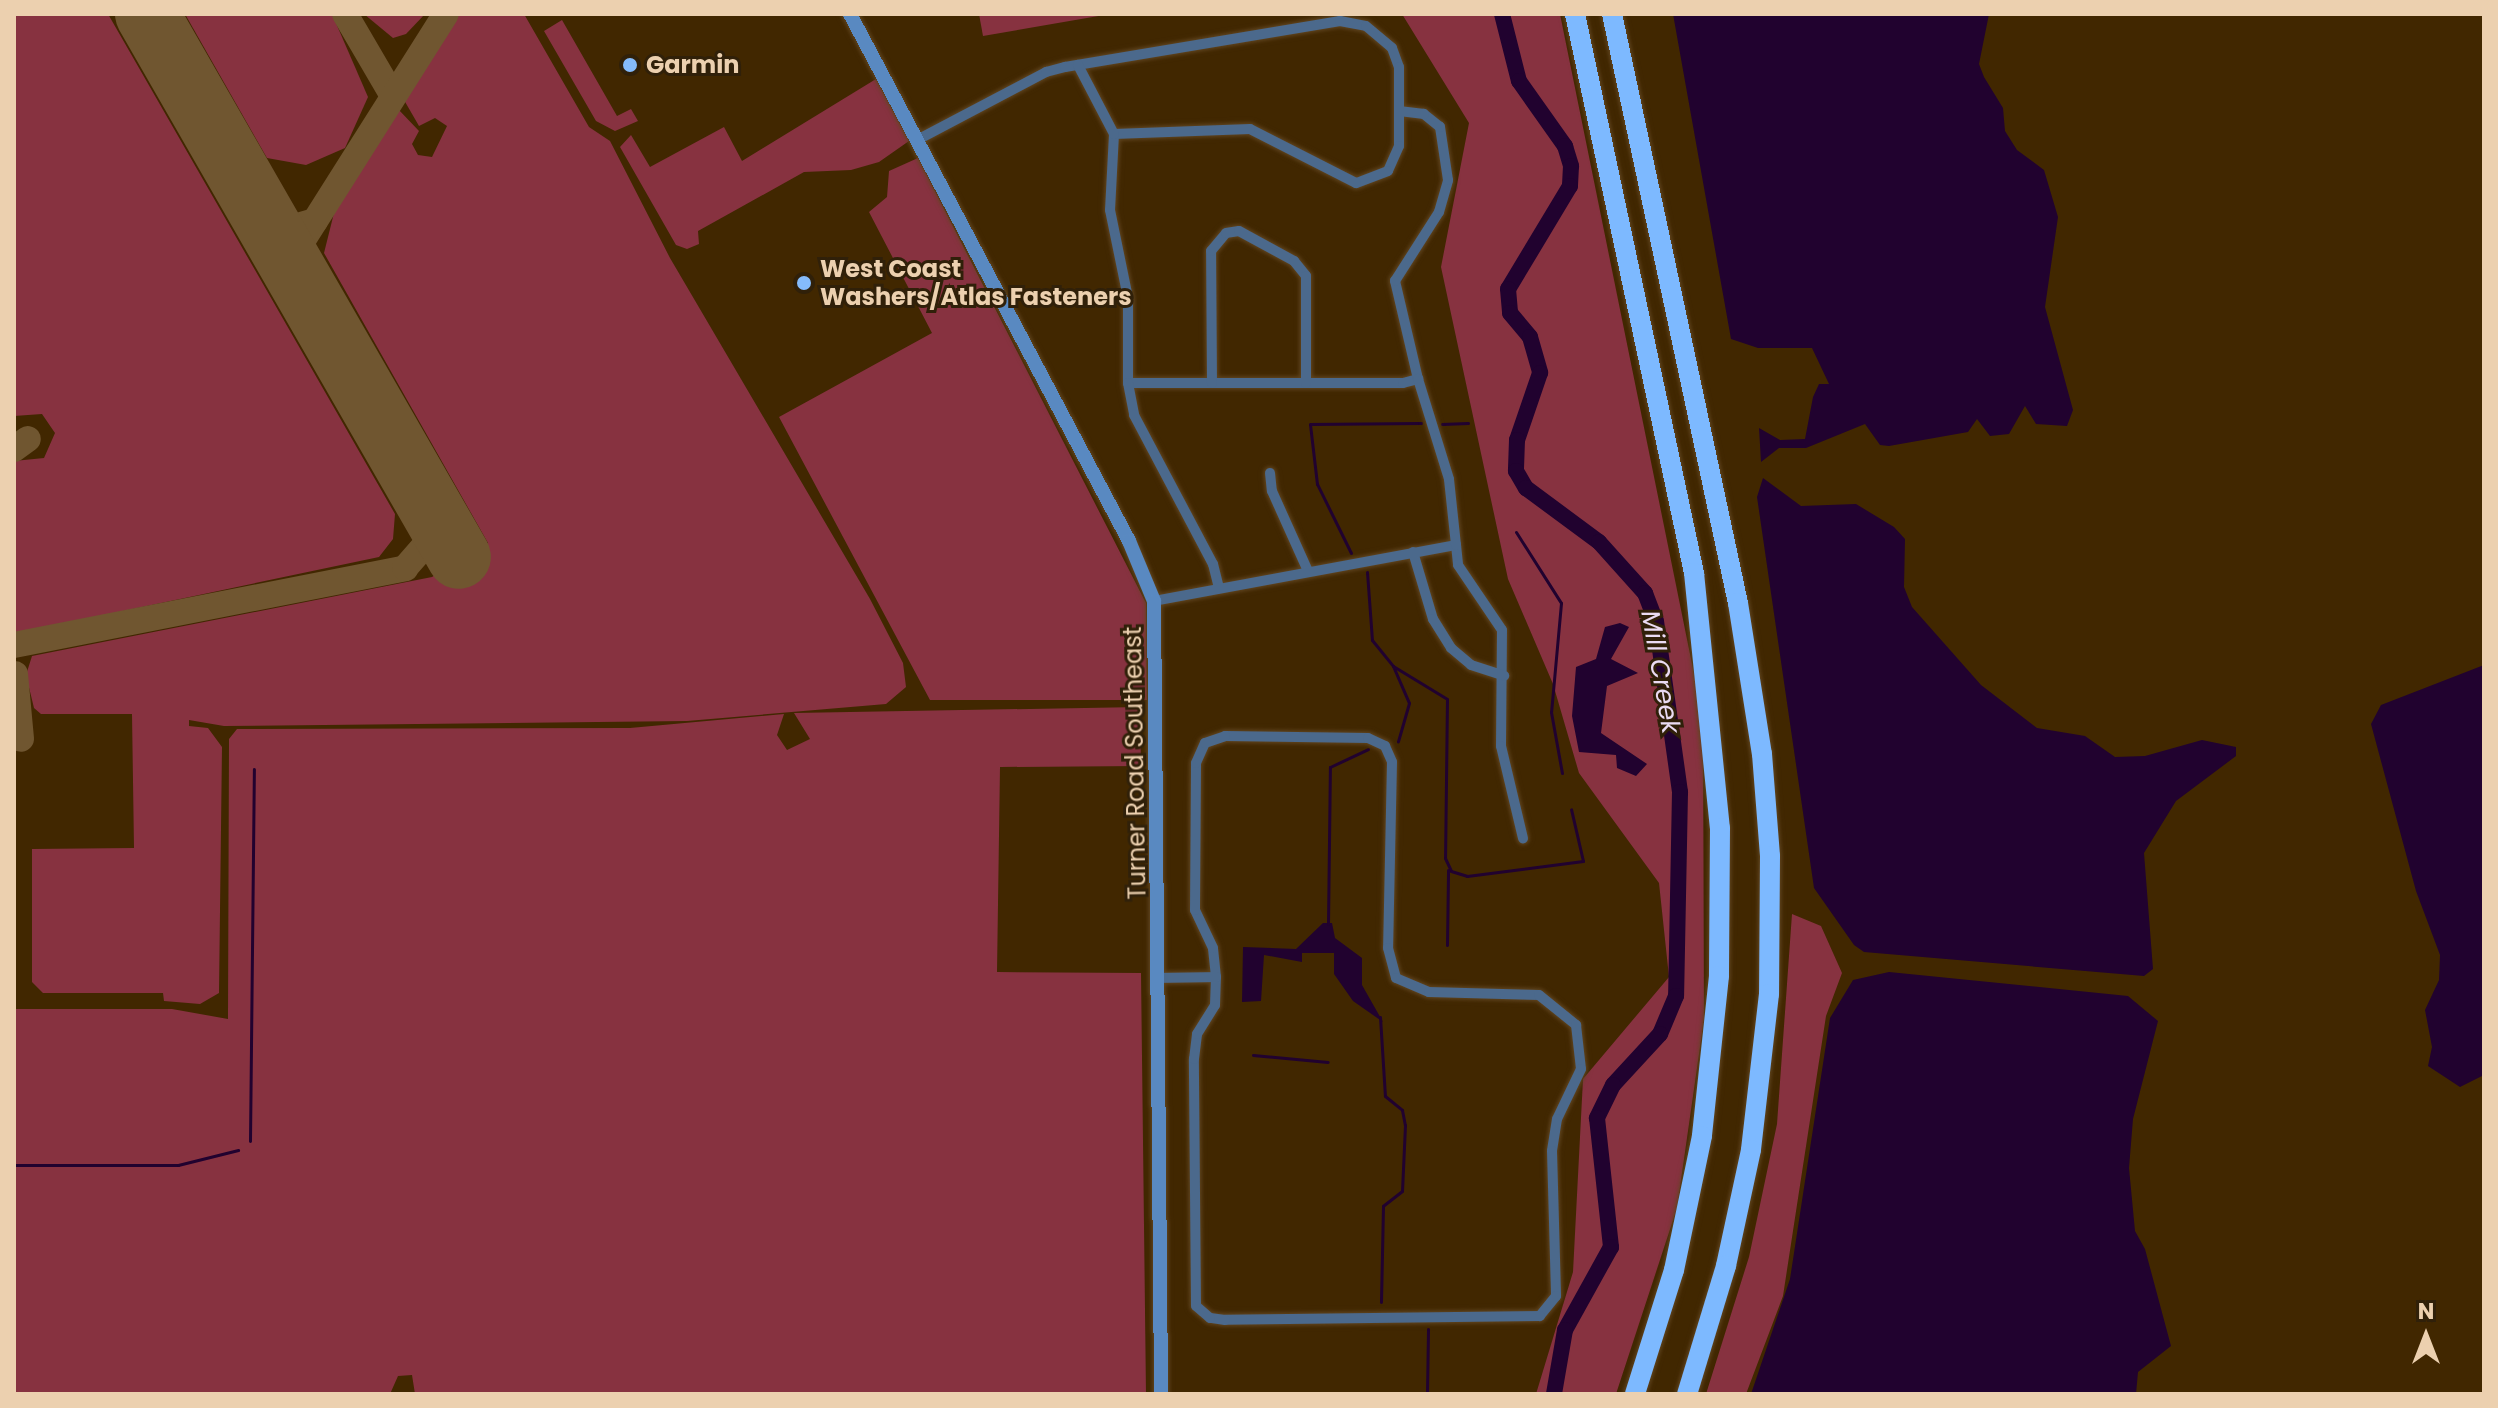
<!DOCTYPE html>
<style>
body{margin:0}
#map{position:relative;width:2498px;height:1408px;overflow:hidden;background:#412700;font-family:Poppins,sans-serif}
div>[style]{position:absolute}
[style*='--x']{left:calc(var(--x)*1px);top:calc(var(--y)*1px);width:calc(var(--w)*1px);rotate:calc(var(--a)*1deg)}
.green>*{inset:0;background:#873240}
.water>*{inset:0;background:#21022f}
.stream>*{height:3px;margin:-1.5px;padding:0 1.5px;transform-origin:1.5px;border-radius:1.5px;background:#21022f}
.river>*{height:16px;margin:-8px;padding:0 8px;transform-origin:8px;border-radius:8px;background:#21022f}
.taxiway>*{height:26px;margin:-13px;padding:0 13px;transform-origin:13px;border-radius:13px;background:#705630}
.runway>*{height:64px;margin:-32px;padding:0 32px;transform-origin:32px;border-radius:32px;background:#705630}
.roads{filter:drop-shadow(0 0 2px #604520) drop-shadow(0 0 2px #604520)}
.minor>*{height:10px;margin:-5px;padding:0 5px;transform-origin:5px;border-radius:5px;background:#4b698c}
.secondary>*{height:14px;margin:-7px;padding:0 7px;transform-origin:7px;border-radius:7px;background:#5989c1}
.motorway>*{height:20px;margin:-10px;padding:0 10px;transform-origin:10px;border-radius:10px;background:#7db9ff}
.dots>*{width:22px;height:22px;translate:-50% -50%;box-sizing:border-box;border:4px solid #302009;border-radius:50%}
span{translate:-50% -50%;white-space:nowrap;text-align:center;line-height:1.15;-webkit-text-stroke:6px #302009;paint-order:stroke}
.poi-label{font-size:24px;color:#ecd0af;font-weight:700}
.left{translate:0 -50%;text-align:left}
.street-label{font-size:24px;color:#ecd0af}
.water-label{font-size:26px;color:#eadbf3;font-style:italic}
.frame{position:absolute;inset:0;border:16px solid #ecd0af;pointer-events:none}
.north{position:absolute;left:2386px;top:1296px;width:80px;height:80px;-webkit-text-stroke:6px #302009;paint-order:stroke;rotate:0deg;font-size:22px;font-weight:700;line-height:32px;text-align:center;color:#ecd0af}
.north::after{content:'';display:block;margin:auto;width:28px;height:36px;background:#ecd0af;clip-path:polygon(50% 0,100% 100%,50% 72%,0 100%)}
</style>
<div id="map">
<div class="green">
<i style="clip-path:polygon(14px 14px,108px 14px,395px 514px,393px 539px,379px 557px,14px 634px,14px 461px,44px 458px,55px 433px,42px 414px,14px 416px)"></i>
<i style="clip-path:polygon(185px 14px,332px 14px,368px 97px,345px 148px,306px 165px,267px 158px)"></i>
<i style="clip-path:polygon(364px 14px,425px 14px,406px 34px,393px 38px)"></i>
<i style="clip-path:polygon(458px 14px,524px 14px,589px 127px,610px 141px,670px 258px,870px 599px,903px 663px,906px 687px,886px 704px,687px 721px,224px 726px,189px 720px,189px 726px,208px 728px,222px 747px,219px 993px,200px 1004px,164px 1001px,163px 993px,43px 993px,32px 982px,32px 849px,134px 848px,132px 714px,41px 714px,34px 708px,26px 675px,32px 656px,432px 577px,488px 543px,324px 253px,335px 209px,398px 109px,419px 131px,412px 144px,418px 155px,432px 157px,447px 126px,435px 118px,419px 126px,404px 100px)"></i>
<i style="clip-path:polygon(979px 14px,1110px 14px,983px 36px)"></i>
<i style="clip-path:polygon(1402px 14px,1560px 14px,1703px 718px,1704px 1019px,1677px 1208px,1616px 1394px,1536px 1394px,1573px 1272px,1583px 1079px,1669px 977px,1659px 883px,1579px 773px,1553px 684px,1508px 579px,1441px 267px,1469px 123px)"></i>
<i style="clip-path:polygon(562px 20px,617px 116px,631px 109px,638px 121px,615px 131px,596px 121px,544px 31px)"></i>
<i style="clip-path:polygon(876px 79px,909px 141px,879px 162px,851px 170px,804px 172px,698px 231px,699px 244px,687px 249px,676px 245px,620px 147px,631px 135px,650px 167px,724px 127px,742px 161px)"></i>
<i style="clip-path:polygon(918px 158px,1146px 603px,1147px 700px,930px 700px,779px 417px,932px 333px,869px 212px,887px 197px,889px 171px)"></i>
<i style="clip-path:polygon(1140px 707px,1141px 766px,1000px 767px,997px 972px,1141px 973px,1146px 1394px,415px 1394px,412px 1375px,398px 1376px,390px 1394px,14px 1394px,14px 1009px,172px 1009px,228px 1019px,229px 739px,237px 729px,630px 728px,784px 714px,777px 735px,787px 750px,810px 739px,794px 713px)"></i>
<i style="clip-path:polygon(1792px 914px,1821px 926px,1842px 973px,1826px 1016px,1783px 1296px,1746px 1394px,1706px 1394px,1749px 1257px,1777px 1124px)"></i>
</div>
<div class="water">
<i style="clip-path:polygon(1673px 14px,1989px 14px,1979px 64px,1984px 77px,2003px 108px,2005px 131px,2017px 150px,2044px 170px,2058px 217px,2045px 307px,2073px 410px,2067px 426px,2036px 424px,2025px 406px,2009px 434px,1990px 436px,1977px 419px,1968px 432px,1889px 446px,1880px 445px,1865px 424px,1806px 448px,1779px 448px,1761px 462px,1759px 428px,1780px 440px,1805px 439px,1813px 397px,1819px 384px,1829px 384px,1812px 348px,1758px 348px,1731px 339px)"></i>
<i style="clip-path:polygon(1763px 478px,1801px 506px,1856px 504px,1894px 527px,1905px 539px,1904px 587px,1912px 607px,1981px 685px,2037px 728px,2085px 736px,2115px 757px,2145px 756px,2202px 740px,2236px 747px,2236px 756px,2176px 801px,2144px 853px,2153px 969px,2144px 976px,1864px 952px,1854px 945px,1814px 888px,1757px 497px)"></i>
<i style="clip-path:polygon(1620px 623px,1629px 627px,1611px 659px,1638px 673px,1607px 686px,1601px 733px,1647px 764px,1636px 776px,1617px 768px,1616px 755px,1579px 752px,1572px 716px,1576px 667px,1596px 659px,1605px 627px)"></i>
<i style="clip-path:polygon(2484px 665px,2484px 1075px,2460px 1087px,2428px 1066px,2432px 1047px,2425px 1010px,2439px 980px,2440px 955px,2416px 891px,2371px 724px,2381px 705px)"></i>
<i style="clip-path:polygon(1323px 923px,1332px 923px,1335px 938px,1362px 958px,1362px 985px,1383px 1022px,1353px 1001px,1334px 974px,1334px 953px,1302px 953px,1302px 962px,1264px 955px,1261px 1001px,1242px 1002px,1243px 947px,1296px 949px)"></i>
<i style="clip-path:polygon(1889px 972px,2128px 996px,2158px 1021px,2133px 1119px,2129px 1168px,2135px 1231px,2145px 1249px,2171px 1346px,2138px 1372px,2136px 1394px,1751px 1394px,1790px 1279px,1830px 1018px,1853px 980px)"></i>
</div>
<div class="stream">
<i style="--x:1442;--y:424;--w:26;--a:-2"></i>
<i style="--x:1516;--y:532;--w:84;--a:57.6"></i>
<i style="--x:1561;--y:603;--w:109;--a:95.2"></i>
<i style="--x:1551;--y:712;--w:62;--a:79.8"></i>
<i style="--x:1351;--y:553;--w:77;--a:-116.2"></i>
<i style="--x:1317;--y:484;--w:60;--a:-96.7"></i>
<i style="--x:1310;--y:424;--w:111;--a:-0.5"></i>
<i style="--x:1367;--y:572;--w:68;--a:85.8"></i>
<i style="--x:1372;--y:640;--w:33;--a:51"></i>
<i style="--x:1393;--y:666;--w:40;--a:66.6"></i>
<i style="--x:1409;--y:703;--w:40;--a:106"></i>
<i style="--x:1393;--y:666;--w:63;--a:31.4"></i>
<i style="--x:1447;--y:699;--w:159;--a:90.7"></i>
<i style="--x:1445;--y:858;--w:14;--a:65"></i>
<i style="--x:1451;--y:871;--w:17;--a:17"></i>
<i style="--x:1467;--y:876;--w:117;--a:-7.4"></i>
<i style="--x:1583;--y:861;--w:53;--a:-103"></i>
<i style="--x:1328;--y:924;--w:157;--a:-89.3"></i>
<i style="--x:1330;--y:767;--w:42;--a:-25.3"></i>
<i style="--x:1447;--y:945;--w:75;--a:-89.2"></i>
<i style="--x:1380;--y:1017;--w:79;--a:86.4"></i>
<i style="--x:1385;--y:1096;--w:22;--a:39"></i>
<i style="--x:1402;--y:1110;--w:15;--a:79"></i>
<i style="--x:1405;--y:1125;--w:66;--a:92.6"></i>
<i style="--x:1402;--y:1191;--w:24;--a:142"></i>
<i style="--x:1383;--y:1206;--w:96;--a:91.2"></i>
<i style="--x:1253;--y:1055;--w:75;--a:5.3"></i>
<i style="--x:250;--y:1141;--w:372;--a:-89.4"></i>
<i style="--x:14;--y:1165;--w:164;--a:0"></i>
<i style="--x:178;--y:1165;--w:62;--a:-14"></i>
<i style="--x:1427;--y:1394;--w:65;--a:-89.1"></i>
</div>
<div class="river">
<i style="--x:1502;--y:14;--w:69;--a:75.8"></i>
<i style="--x:1519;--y:81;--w:80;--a:54.7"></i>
<i style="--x:1565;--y:146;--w:21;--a:73"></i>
<i style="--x:1571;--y:166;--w:20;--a:93"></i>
<i style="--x:1570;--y:186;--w:120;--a:121"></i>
<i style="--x:1508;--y:289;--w:24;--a:85"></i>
<i style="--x:1510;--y:313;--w:31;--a:50"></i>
<i style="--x:1530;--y:337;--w:37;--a:74"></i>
<i style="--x:1540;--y:373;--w:71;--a:108.9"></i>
<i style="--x:1517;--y:440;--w:31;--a:92"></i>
<i style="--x:1516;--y:471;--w:20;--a:60"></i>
<i style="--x:1526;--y:488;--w:91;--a:36.5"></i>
<i style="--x:1599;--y:542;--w:69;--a:48"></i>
<i style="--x:1645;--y:593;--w:30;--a:69"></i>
<i style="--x:1656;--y:621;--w:173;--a:82"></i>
<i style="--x:1680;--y:792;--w:204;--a:91.1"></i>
<i style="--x:1676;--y:996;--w:41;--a:112.8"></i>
<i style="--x:1660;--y:1034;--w:69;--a:132.7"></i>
<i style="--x:1613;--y:1085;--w:37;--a:116"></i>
<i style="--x:1597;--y:1118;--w:130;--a:83.8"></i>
<i style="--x:1611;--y:1247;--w:95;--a:119"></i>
<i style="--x:1565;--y:1330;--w:65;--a:99.8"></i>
</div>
<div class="taxiway">
<i style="--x:345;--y:14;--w:95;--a:59.7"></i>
<i style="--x:262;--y:215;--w:29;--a:29"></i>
<i style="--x:287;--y:229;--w:29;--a:-16"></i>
<i style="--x:298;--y:277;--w:34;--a:-85"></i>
<i style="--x:301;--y:243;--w:271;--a:-57.7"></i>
<i style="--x:14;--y:449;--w:17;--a:-36"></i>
<i style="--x:14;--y:645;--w:399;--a:-11.1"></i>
<i style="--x:405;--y:568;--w:44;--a:-48.7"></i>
<i style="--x:434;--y:535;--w:24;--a:-95"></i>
<i style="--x:15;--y:674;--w:65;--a:84.7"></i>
</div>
<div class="runway">
<i style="--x:147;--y:14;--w:626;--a:60.12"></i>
</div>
<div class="roads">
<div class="minor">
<i style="--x:1114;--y:134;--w:76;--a:93"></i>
<i style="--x:1110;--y:210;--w:90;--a:78.4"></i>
<i style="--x:1128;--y:298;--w:85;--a:90"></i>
<i style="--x:1128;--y:383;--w:275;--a:0"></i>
<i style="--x:1403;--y:383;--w:16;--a:-15"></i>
<i style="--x:1418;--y:379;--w:101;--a:-103.2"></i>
<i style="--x:1395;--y:281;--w:82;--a:-57.5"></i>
<i style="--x:1439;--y:212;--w:33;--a:-74"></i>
<i style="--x:1448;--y:180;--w:54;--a:-98.6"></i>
<i style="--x:1440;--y:127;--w:21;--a:-141"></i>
<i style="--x:1424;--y:114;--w:23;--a:-173"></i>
<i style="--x:919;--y:139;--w:144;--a:-27.8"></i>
<i style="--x:1046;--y:72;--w:20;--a:-15"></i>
<i style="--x:1065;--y:67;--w:279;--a:-9.5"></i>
<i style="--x:1340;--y:21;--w:26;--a:11"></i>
<i style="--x:1366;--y:26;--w:34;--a:40"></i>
<i style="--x:1392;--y:48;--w:20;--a:70"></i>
<i style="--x:1399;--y:67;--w:79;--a:90"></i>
<i style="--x:1399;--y:146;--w:27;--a:114"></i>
<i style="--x:1388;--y:171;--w:34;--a:159"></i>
<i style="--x:1356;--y:183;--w:119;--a:-153"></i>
<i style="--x:1250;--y:129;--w:136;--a:177.9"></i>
<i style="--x:1114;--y:134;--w:78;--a:-117.6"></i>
<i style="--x:1128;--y:383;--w:33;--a:79"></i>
<i style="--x:1134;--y:415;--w:169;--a:62.1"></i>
<i style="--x:1213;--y:564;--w:25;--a:76"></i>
<i style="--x:1212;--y:383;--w:132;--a:-90.4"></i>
<i style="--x:1211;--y:251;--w:23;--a:-50"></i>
<i style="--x:1226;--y:233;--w:13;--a:-9"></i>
<i style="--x:1239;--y:231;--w:63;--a:28.6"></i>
<i style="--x:1294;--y:261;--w:19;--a:51"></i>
<i style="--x:1306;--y:276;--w:107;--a:90"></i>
<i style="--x:1270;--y:473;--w:18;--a:84"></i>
<i style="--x:1272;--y:491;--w:88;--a:65.8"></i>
<i style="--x:1456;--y:545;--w:20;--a:84"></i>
<i style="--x:1458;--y:565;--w:78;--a:55.9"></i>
<i style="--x:1502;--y:630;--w:116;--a:90.5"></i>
<i style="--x:1501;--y:746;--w:95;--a:76.6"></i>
<i style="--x:1413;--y:552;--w:70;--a:73.4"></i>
<i style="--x:1433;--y:619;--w:34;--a:58"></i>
<i style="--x:1451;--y:648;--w:26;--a:40"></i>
<i style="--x:1471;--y:665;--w:35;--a:18"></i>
<i style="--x:1154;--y:601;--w:307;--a:-10.5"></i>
<i style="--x:1456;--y:545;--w:66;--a:-96.1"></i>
<i style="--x:1449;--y:479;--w:105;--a:-107.2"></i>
<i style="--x:1225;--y:736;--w:143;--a:0.8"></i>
<i style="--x:1368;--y:738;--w:19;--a:25"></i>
<i style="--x:1385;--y:746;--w:17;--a:66"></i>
<i style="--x:1392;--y:762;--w:186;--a:91.2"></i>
<i style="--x:1388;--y:948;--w:31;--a:75"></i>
<i style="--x:1396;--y:978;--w:36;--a:23"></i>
<i style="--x:1429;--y:992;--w:110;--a:1.6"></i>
<i style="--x:1539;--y:995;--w:48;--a:39"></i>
<i style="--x:1576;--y:1025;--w:44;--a:83.5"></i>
<i style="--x:1581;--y:1069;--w:55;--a:115.6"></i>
<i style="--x:1557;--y:1119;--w:32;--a:99"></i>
<i style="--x:1552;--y:1151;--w:145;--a:88.4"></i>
<i style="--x:1556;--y:1296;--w:26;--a:129"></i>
<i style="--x:1540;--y:1316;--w:315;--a:179.3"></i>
<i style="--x:1225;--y:1320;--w:15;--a:-172"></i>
<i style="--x:1210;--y:1318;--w:18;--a:-139"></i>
<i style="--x:1196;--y:1306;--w:247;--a:-90.5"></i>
<i style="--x:1194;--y:1059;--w:25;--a:-83"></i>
<i style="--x:1197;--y:1034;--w:34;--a:-58"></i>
<i style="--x:1215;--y:1005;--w:28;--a:-88"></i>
<i style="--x:1216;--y:977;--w:29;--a:-96"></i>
<i style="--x:1213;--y:948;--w:42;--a:-115.3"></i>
<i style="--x:1195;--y:910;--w:147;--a:-89.6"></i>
<i style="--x:1196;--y:763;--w:22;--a:-66"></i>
<i style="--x:1205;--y:743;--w:21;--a:-19"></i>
<i style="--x:1159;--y:978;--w:57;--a:-1"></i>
</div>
<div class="secondary">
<i style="--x:850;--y:14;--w:596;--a:62.1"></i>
<i style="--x:1129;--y:541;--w:65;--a:67.4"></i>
<i style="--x:1154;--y:601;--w:793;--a:89.49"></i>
</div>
<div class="motorway">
<i style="--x:1575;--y:14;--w:572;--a:77.98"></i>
<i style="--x:1694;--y:573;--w:256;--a:84.2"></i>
<i style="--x:1720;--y:828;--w:148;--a:90.4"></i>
<i style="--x:1719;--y:976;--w:161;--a:96.1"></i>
<i style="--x:1702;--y:1136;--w:137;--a:101.8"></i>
<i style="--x:1674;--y:1270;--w:130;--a:107.5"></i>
<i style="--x:1612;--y:14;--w:602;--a:77.93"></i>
<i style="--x:1738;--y:603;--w:153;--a:81"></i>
<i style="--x:1762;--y:754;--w:102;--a:85.5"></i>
<i style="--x:1770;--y:856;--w:138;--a:90.4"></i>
<i style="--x:1769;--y:994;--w:157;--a:96.6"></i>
<i style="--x:1751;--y:1150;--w:119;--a:102.2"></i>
<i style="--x:1726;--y:1266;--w:134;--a:106.9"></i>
</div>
</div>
<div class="dots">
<i style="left:630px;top:65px;background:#85bbfb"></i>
<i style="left:804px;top:283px;background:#85bbfb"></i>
</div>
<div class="poi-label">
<span class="left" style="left:646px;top:65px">Garmin</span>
<span class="left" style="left:820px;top:283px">West Coast<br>Washers/Atlas Fasteners</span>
</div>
<div class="street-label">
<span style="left:1135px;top:763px;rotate:-91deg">Turner Road Southeast</span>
</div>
<div class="water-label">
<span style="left:1660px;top:672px;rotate:80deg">Mill Creek</span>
</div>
<div class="frame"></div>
<div class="north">N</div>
</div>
